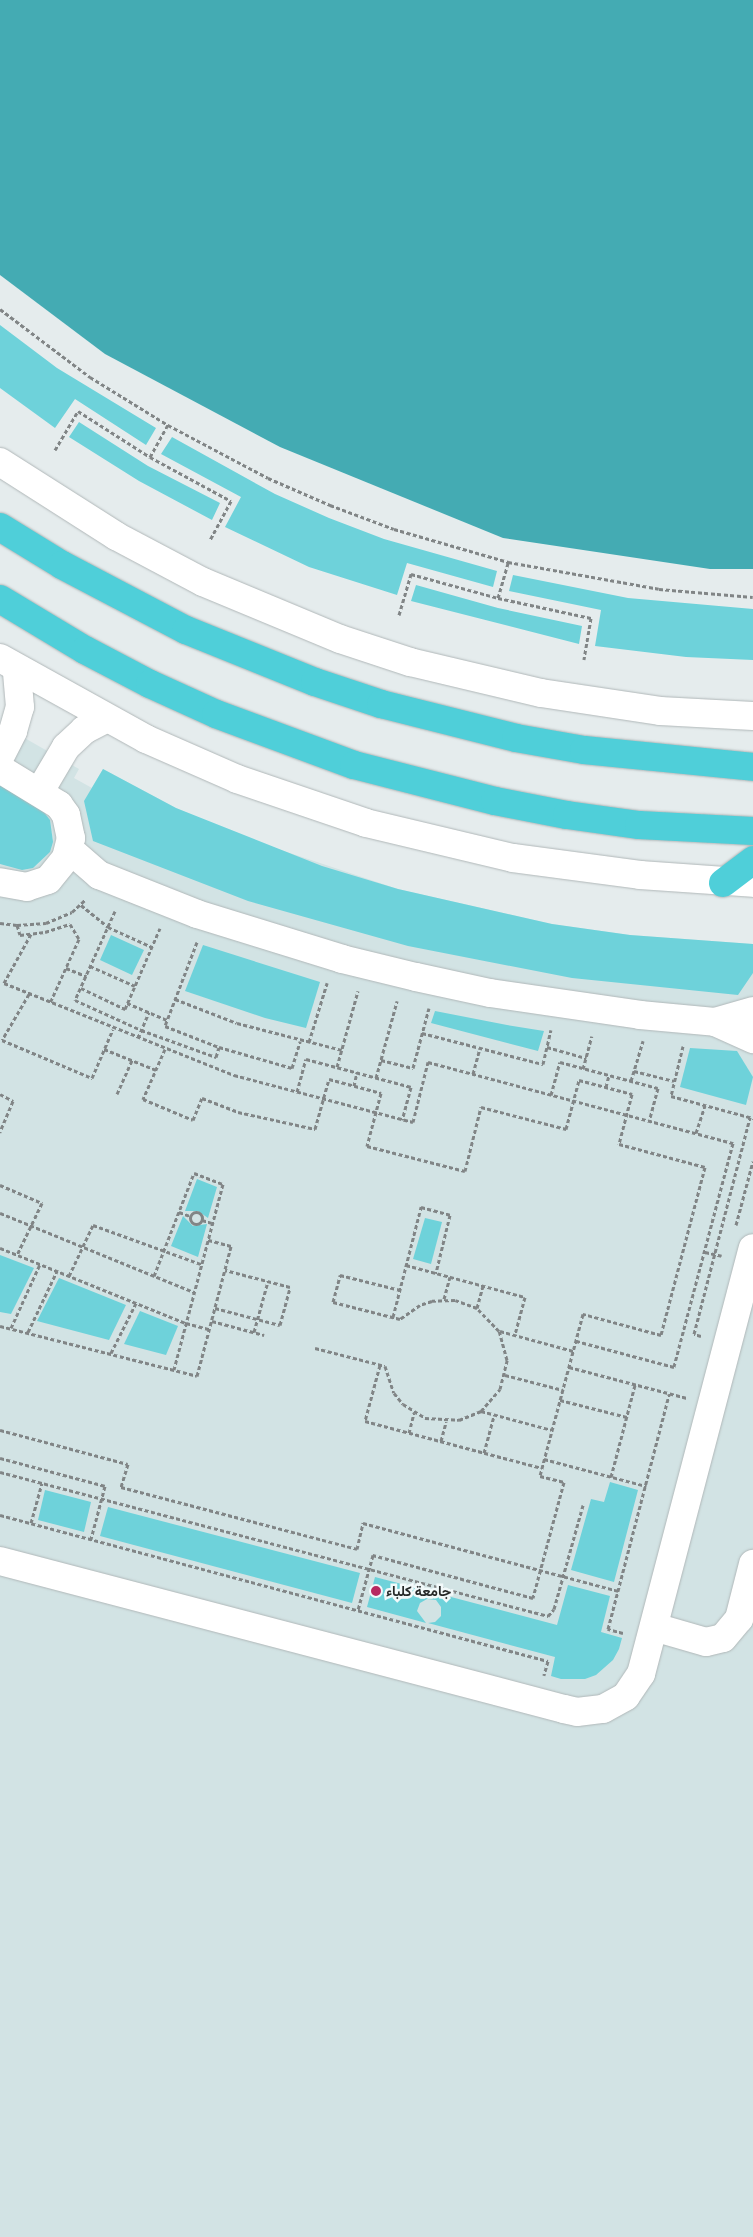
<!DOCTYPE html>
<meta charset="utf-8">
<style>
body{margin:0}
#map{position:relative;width:753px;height:2237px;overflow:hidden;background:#e5eced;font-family:Ubuntu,Vazirmatn,sans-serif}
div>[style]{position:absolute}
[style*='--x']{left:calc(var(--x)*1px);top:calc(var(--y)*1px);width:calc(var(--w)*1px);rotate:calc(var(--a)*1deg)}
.built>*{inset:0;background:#d2e3e4}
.green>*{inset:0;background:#6ed2da}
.water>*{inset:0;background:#44abb3}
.path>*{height:3px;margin-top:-1.5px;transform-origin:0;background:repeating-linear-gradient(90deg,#818586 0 4px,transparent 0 6.5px)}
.path>.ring{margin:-1.5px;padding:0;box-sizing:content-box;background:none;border:3px solid #818586;border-radius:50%}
.roads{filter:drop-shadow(0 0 1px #b0b7b8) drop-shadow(0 0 1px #b0b7b8)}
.minor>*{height:28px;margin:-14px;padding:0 14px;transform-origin:14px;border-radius:14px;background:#fff}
.highway>*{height:28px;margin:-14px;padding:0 14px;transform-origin:14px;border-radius:14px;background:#4fcfd9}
.dots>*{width:14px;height:14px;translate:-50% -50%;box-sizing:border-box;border:2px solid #f2f9fa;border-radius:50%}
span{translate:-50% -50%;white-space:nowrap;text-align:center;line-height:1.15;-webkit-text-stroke:5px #f2f9fa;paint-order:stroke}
.poi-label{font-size:14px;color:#252828;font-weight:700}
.left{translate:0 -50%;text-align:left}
</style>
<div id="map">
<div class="built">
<i style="clip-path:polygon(0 724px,79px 769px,74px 778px,92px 788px,103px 769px,176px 808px,248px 839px,398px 889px,552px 924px,630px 935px,753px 944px,753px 2237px,0 2237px)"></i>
</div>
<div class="green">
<i style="clip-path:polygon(0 325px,57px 368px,156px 428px,146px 445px,75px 399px,55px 428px,0 388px)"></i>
<i style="clip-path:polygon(79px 422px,148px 466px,220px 503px,212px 520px,139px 481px,69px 437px)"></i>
<i style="clip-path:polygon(172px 437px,275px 494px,329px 518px,384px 539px,497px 571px,493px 587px,407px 563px,397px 595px,309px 567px,225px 527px,241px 497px,161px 454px)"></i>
<i style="clip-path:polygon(513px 575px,628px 598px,753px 609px,753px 660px,686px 657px,595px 646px,601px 610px,509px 591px)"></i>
<i style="clip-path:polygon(416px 585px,498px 608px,582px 626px,579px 644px,411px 601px)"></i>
<i style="clip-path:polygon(103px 769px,176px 808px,322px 866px,398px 889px,552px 924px,630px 935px,753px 944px,753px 973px,738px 995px,572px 978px,408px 946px,248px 901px,93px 841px,84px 801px)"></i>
<i style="clip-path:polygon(0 785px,43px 811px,50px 820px,53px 842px,50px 852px,33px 868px,22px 870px,0 864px)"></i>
<i style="clip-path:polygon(111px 935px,144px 950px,132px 975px,100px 960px)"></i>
<i style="clip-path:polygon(203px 945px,320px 982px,306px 1028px,265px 1018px,185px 991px)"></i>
<i style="clip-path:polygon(435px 1011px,507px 1025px,544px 1031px,538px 1051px,431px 1023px)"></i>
<i style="clip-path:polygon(690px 1048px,737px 1051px,753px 1077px,746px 1105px,680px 1087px)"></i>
<i style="clip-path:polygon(197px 1179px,217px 1187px,208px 1218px,198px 1211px,185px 1211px)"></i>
<i style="clip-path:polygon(183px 1216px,193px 1226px,207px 1224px,198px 1257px,171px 1246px)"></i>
<i style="clip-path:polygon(425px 1218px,442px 1222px,431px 1264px,413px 1259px)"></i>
<i style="clip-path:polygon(0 1255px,34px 1268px,11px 1314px,0 1312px)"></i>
<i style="clip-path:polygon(59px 1278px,126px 1305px,109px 1340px,37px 1321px)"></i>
<i style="clip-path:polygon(140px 1311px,178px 1326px,166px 1355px,124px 1344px)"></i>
<i style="clip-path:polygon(610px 1482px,638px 1490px,614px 1582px,571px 1570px,591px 1499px,604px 1502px)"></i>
<i style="clip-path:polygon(45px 1490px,91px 1502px,84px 1532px,38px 1520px)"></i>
<i style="clip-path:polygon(108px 1507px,360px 1573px,352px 1603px,100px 1536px)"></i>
<i style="clip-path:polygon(375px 1577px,557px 1625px,568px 1585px,610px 1596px,601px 1632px,622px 1638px,619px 1649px,613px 1660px,596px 1675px,585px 1679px,561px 1679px,551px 1676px,555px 1657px,428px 1623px,435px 1622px,441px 1616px,441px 1607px,436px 1600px,427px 1599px,420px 1603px,417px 1611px,426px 1623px,367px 1607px)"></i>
</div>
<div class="water">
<i style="clip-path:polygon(0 0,753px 0,753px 569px,710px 569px,503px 538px,280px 447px,105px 354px,0 275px)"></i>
</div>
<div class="path">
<i style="--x:0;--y:309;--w:113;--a:37.1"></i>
<i style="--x:90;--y:377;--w:92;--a:31.6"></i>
<i style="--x:168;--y:425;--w:113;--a:27.9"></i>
<i style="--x:268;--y:478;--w:68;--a:23.5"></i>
<i style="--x:330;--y:505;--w:68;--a:20.6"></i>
<i style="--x:394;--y:529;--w:119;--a:16.1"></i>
<i style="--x:508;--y:562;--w:153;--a:10.1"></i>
<i style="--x:659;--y:589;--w:94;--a:4.9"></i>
<i style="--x:55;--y:450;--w:45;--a:-59.5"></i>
<i style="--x:78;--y:411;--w:85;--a:32.6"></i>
<i style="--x:150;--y:457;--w:92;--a:28.5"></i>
<i style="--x:231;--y:501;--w:44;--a:118.3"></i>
<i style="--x:150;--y:457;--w:37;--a:-61"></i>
<i style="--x:498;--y:598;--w:37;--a:-74"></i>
<i style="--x:399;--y:615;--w:43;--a:-73.7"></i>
<i style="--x:411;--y:574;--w:90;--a:15.4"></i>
<i style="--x:498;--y:598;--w:95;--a:12.1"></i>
<i style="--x:591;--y:618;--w:42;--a:99.7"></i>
<i style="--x:81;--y:905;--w:35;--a:39"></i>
<i style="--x:108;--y:927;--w:48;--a:24.4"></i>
<i style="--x:115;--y:911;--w:98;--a:114.2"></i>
<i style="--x:75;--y:1000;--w:72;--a:24.4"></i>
<i style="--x:141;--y:1030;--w:80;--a:19.8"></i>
<i style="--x:216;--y:1057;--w:10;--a:-73"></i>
<i style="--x:0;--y:923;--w:17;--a:7"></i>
<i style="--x:17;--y:925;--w:29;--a:-4"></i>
<i style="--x:46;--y:923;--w:28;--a:-23"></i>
<i style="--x:72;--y:912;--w:19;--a:-43"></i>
<i style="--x:17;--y:925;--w:10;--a:73"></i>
<i style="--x:20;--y:935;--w:25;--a:-7"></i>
<i style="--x:45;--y:932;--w:26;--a:-18"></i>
<i style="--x:70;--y:924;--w:17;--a:59"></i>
<i style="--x:79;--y:939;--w:70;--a:114.4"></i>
<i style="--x:31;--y:934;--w:56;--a:118.9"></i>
<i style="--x:4;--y:983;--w:248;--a:21.8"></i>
<i style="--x:234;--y:1075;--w:185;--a:14.7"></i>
<i style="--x:413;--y:1122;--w:62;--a:-76"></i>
<i style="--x:428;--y:1062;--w:316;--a:14.9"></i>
<i style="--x:733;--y:1143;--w:232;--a:104.8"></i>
<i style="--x:674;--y:1367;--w:101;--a:-165.1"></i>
<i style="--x:197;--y:942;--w:90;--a:110.9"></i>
<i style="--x:165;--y:1026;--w:58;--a:21.3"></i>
<i style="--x:219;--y:1047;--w:76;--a:16"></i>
<i style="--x:292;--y:1068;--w:28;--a:-73"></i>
<i style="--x:90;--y:966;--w:49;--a:24"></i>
<i style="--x:66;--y:968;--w:22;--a:22"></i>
<i style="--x:81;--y:988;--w:49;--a:25.5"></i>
<i style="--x:125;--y:1009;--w:88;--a:-66.6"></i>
<i style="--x:29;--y:994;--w:53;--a:120.4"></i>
<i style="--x:2;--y:1040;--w:98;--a:22.9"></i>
<i style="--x:92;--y:1078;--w:53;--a:-66.8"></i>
<i style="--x:175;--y:999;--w:66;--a:21.2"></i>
<i style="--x:237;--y:1023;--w:108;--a:14.4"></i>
<i style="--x:127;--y:1003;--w:43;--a:23"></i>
<i style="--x:422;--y:1033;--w:125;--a:14.4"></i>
<i style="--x:543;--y:1064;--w:35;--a:-77"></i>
<i style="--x:138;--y:1038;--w:28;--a:-67"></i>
<i style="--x:309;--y:1042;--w:62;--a:-73"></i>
<i style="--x:683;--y:1046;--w:51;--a:103.5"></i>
<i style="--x:671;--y:1096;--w:85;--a:15"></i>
<i style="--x:547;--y:1047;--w:41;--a:15.8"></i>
<i style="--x:104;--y:1049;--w:56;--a:22"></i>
<i style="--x:165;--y:1049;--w:55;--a:113.7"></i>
<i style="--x:143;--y:1099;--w:54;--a:22.8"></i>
<i style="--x:193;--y:1120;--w:24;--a:-68"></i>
<i style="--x:202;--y:1098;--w:39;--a:21"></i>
<i style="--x:238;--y:1112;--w:79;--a:12.4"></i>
<i style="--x:315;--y:1129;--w:52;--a:-74.4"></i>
<i style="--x:329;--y:1079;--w:54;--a:15.1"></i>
<i style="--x:381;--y:1093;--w:55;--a:104.8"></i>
<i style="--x:367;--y:1146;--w:101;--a:14.3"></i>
<i style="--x:465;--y:1171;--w:66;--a:-76"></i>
<i style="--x:481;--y:1107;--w:88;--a:14.5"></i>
<i style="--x:566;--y:1129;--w:51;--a:-75.1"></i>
<i style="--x:579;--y:1080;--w:55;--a:14.8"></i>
<i style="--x:632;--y:1094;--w:52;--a:104.6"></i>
<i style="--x:619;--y:1144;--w:89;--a:15"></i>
<i style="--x:705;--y:1167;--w:174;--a:104.7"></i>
<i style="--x:661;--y:1335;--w:81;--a:-164.9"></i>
<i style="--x:583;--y:1314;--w:168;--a:104.9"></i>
<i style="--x:540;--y:1476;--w:25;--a:14"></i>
<i style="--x:564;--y:1482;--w:120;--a:105"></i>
<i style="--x:533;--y:1598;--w:166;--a:-165"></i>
<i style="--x:373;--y:1555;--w:57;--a:105.3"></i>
<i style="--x:381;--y:1060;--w:33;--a:14"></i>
<i style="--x:413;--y:1068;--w:62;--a:-75.1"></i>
<i style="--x:337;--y:1067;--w:79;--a:-74.6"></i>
<i style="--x:583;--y:1069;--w:34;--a:-75"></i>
<i style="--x:634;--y:1071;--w:41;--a:14"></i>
<i style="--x:473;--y:1074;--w:27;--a:-75"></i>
<i style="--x:376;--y:1078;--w:80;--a:-74.7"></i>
<i style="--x:631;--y:1081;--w:42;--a:-73.3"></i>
<i style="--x:354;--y:1086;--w:14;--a:-78"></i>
<i style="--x:606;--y:1087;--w:12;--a:-76"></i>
<i style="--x:297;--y:1092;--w:34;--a:-75"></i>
<i style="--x:306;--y:1059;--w:109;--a:14.9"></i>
<i style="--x:411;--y:1087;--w:34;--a:105"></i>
<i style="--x:0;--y:1094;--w:15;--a:28"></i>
<i style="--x:13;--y:1101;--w:34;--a:113"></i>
<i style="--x:117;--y:1094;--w:37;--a:-66"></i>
<i style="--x:551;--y:1095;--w:34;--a:-75"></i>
<i style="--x:560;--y:1062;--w:101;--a:14.9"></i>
<i style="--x:658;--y:1088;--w:34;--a:105"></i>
<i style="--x:696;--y:1133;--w:29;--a:-72"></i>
<i style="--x:0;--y:1185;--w:46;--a:23.2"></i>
<i style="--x:42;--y:1203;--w:58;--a:115.7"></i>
<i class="ring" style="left:190px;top:1212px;width:9px;height:9px"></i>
<i style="--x:179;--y:1212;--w:12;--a:20"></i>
<i style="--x:0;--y:1213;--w:209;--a:22.2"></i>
<i style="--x:202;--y:1220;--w:10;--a:17"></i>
<i style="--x:736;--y:1225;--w:66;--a:-75.1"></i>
<i style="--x:0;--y:1248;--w:201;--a:22"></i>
<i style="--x:186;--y:1323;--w:24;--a:15"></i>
<i style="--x:705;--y:1252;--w:17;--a:13"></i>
<i style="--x:406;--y:1265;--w:123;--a:15.1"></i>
<i style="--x:525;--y:1297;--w:39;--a:105"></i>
<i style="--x:69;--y:1276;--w:56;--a:-64.8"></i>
<i style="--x:93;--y:1225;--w:115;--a:19.9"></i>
<i style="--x:154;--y:1276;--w:110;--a:-68.8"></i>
<i style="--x:194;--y:1173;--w:31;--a:21"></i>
<i style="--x:223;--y:1184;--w:192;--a:104.8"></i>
<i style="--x:444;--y:1299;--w:23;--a:-75"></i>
<i style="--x:215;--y:1308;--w:67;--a:14.7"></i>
<i style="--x:280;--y:1325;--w:39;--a:-75"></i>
<i style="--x:290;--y:1287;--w:67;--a:-165.3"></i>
<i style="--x:477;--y:1308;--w:23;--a:-75"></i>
<i style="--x:393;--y:1317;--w:114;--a:-75.7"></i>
<i style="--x:421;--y:1207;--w:30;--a:15"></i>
<i style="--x:450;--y:1215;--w:60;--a:103.6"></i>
<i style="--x:212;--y:1321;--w:54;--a:15.1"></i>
<i style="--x:0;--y:1326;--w:203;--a:14.2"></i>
<i style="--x:197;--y:1376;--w:134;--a:-75.3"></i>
<i style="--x:231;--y:1246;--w:24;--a:-165"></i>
<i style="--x:11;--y:1328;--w:70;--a:-65.6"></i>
<i style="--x:500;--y:1331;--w:76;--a:15.3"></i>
<i style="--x:28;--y:1332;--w:68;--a:-64.6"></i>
<i style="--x:254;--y:1332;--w:53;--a:-74.6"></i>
<i style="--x:701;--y:1336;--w:7;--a:-164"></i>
<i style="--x:694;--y:1334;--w:224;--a:-75.5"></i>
<i style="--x:315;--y:1348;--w:72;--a:14.4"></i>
<i style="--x:385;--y:1366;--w:28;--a:72"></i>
<i style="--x:394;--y:1393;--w:14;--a:51"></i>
<i style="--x:403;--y:1404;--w:26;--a:32"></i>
<i style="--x:425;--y:1418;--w:34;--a:3"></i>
<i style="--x:459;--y:1420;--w:24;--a:-22"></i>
<i style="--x:481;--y:1411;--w:29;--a:-49"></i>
<i style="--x:500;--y:1389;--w:30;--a:-76"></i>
<i style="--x:507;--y:1360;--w:30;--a:-105"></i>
<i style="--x:499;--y:1331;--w:32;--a:-134"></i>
<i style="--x:477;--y:1308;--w:23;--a:-160"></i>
<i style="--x:455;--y:1300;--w:23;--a:178"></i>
<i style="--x:432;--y:1301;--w:13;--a:162"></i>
<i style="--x:420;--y:1305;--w:24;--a:145"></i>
<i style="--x:400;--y:1319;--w:69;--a:-165.8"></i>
<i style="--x:333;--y:1302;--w:28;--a:-75"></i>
<i style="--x:340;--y:1275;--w:62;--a:14"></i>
<i style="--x:111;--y:1353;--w:56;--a:-63.4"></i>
<i style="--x:380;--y:1365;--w:58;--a:105"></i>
<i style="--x:365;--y:1421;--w:183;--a:14.9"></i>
<i style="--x:569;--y:1367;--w:122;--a:14.7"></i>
<i style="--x:505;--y:1375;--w:60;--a:14.5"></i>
<i style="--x:560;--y:1400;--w:69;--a:14.2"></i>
<i style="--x:481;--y:1411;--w:73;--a:15"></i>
<i style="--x:0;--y:1430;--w:132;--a:14.9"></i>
<i style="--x:128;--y:1464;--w:24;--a:107"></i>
<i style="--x:121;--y:1487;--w:244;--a:14.7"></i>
<i style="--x:357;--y:1549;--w:27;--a:-77"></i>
<i style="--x:363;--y:1523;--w:264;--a:14.9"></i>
<i style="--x:409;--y:1433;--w:21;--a:-76"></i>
<i style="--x:441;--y:1441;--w:20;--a:-75"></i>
<i style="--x:484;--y:1453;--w:39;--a:-75"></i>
<i style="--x:0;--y:1458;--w:109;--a:14.9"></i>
<i style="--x:105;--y:1486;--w:55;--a:104.8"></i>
<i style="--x:544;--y:1459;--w:106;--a:14.8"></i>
<i style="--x:0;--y:1472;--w:567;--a:14.72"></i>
<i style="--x:548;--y:1616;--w:9;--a:-49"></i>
<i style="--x:554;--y:1609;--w:108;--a:-74.4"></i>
<i style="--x:611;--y:1477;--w:95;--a:-75.4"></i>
<i style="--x:0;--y:1515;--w:567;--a:14.92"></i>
<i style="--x:548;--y:1661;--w:15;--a:106"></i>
<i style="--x:31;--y:1523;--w:41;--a:-74.6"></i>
<i style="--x:623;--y:1633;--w:16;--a:-165"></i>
<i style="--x:608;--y:1629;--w:243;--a:-75.4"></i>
</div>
<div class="roads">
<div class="minor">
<i style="--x:0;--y:462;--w:138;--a:32.5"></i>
<i style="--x:116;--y:536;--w:98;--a:27.9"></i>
<i style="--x:203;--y:582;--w:148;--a:22.6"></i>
<i style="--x:340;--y:639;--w:74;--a:18.2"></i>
<i style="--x:410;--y:662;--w:135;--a:13.3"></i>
<i style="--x:541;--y:693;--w:120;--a:8.6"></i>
<i style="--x:660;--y:711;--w:93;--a:3.1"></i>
<i style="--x:0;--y:658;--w:167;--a:29"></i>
<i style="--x:146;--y:739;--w:99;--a:23.7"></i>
<i style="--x:237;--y:779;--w:136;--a:18.8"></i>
<i style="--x:366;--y:823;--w:151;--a:13.4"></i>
<i style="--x:513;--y:858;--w:128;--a:7.6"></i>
<i style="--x:640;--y:875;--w:113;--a:4"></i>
<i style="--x:0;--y:757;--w:29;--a:-63"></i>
<i style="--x:13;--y:731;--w:25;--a:-74"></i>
<i style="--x:20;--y:707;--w:38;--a:-95"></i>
<i style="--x:0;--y:769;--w:69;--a:31.4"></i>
<i style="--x:59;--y:805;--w:12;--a:55"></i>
<i style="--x:66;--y:815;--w:24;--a:78"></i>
<i style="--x:71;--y:838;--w:21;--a:104"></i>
<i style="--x:66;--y:858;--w:28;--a:129"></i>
<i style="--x:48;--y:880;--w:22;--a:162"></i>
<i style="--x:27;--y:887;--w:27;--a:-170"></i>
<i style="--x:40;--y:791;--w:51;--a:-59.4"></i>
<i style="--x:66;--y:747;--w:25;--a:-43"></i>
<i style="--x:84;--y:730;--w:25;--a:-27"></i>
<i style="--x:69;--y:849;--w:40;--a:41"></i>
<i style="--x:99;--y:875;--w:105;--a:21.7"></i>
<i style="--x:197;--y:914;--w:152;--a:17.2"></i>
<i style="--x:342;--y:959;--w:76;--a:13.7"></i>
<i style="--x:416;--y:977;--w:76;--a:12.2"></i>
<i style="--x:490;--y:993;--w:152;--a:8.3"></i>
<i style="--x:640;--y:1015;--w:75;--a:5.3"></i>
<i style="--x:715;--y:1022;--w:40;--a:-16"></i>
<i style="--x:715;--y:1022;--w:42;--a:24.1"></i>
<i style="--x:0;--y:1561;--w:583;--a:14.7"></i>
<i style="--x:564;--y:1709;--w:13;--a:13"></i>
<i style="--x:577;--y:1712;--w:26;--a:-7"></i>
<i style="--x:603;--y:1709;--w:26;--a:-29"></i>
<i style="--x:626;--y:1696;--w:27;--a:-56"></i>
<i style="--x:641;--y:1674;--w:440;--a:-75.3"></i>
<i style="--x:654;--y:1627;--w:54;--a:16.1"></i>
<i style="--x:706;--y:1642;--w:17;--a:-13"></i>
<i style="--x:723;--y:1638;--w:25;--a:-50"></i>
<i style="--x:739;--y:1619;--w:57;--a:-75.7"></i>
</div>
<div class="highway">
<i style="--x:0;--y:527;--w:73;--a:31.5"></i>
<i style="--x:62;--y:565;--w:140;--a:27.7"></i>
<i style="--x:186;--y:630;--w:139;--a:22"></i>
<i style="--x:315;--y:682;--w:70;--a:18.4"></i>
<i style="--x:381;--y:704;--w:139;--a:14.1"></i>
<i style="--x:516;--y:738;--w:69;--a:10"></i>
<i style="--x:584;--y:750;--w:170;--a:5.7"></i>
<i style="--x:0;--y:599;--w:99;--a:31"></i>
<i style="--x:85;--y:650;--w:73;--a:27.6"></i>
<i style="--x:150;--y:684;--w:72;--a:24.4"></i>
<i style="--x:216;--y:714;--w:147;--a:20.3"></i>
<i style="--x:354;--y:765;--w:146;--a:14.3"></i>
<i style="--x:495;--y:801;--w:73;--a:11"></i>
<i style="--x:567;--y:815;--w:73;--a:7.9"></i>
<i style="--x:639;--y:825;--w:114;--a:3"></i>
<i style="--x:723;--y:883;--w:38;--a:-37"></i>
</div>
</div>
<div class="dots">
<i style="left:376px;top:1591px;background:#b72a61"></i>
</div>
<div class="poi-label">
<span class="left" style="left:386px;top:1591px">جامعة كلباء</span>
</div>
</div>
